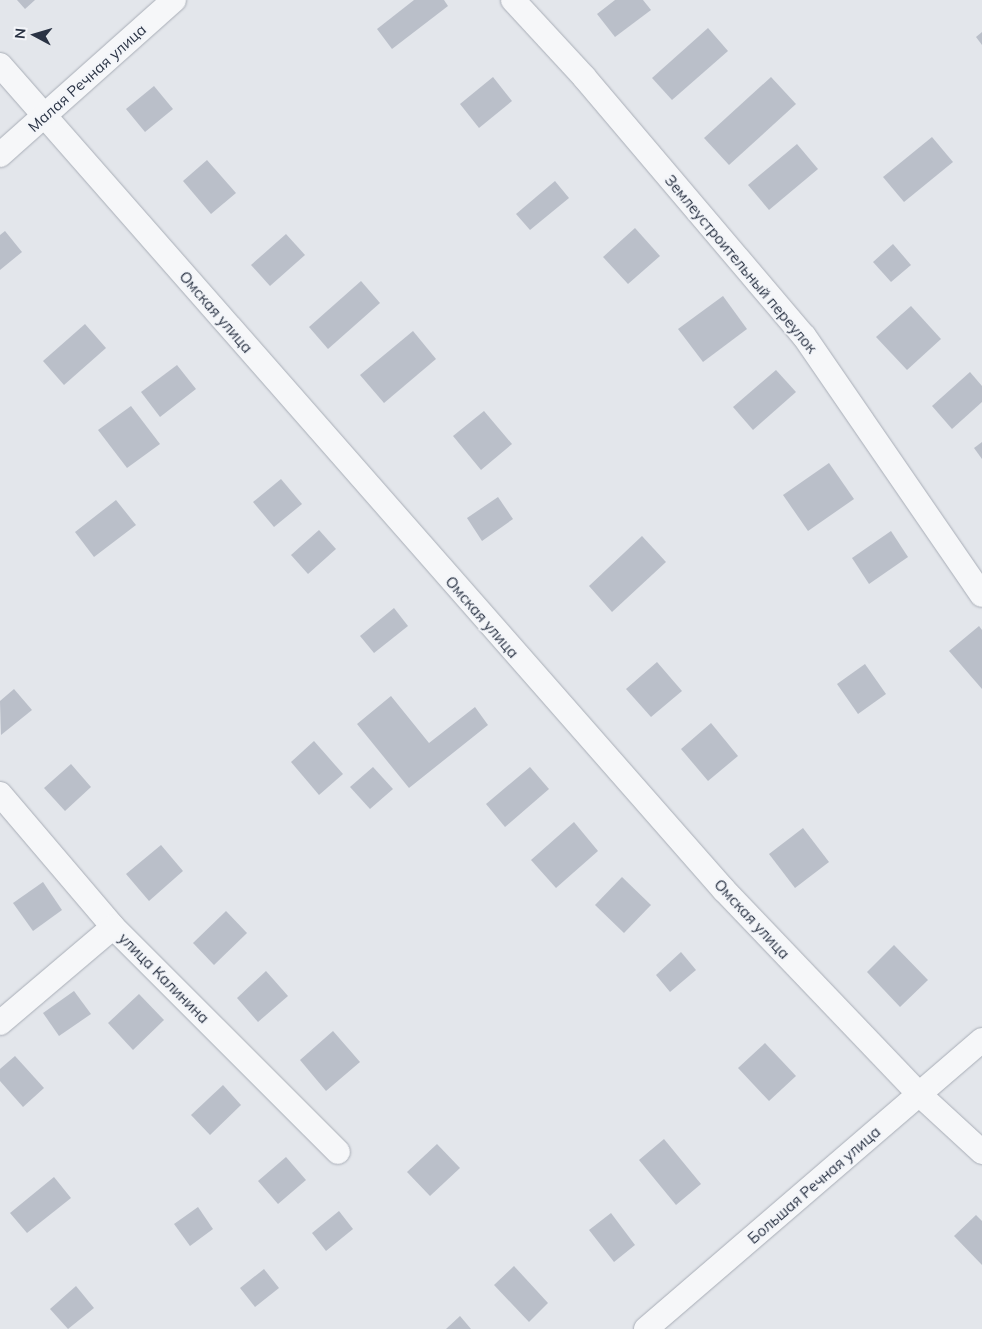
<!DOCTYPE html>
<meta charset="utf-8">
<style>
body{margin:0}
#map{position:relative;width:982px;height:1329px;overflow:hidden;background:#e3e6eb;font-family:Mulish,sans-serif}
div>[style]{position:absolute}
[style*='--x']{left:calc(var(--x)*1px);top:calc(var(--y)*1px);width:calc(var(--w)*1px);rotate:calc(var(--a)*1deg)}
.building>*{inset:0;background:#babfc9}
.roads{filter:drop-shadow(0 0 1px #a8adb6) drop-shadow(0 0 1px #a8adb6)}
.minor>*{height:24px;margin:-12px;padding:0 12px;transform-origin:12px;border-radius:12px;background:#f6f7f9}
span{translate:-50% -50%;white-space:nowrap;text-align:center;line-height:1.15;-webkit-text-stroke:4px #f3f5f9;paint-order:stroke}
.street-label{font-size:15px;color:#2a3344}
.north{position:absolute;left:10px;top:10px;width:50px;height:50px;-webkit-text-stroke:4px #f3f5f9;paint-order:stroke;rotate:276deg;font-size:14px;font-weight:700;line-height:20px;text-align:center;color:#2a3344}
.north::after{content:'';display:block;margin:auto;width:18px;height:22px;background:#2a3344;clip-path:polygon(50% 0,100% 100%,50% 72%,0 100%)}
</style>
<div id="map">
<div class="building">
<i style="clip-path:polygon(17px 0,35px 0,25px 9px)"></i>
<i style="clip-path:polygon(414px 0,444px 0,448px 6px,392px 49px,377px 29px)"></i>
<i style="clip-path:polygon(615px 0,643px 0,651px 10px,615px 37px,597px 14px)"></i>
<i style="clip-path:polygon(708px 28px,728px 51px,672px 100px,652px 78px)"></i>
<i style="clip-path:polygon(982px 32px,982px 45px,976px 37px)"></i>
<i style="clip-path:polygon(493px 77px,512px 101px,479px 128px,460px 104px)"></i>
<i style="clip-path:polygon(771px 77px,796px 104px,729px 165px,704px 138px)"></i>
<i style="clip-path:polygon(154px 86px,173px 109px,145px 132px,126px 109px)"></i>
<i style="clip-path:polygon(932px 137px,953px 162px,904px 202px,883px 177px)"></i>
<i style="clip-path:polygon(797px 144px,818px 169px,769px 210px,748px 185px)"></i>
<i style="clip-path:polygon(207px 160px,236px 193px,211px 214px,183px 181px)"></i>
<i style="clip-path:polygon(555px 181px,569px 198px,530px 230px,516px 214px)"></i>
<i style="clip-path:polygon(635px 228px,660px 256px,628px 284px,603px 257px)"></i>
<i style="clip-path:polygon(5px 231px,22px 252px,0 270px,0 235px)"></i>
<i style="clip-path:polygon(286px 234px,305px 255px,270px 286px,251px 265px)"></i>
<i style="clip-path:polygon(893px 244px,911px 265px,891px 282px,873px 262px)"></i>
<i style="clip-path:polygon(361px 281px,380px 303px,328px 349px,309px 327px)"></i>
<i style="clip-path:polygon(723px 296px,747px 329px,703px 362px,678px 329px)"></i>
<i style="clip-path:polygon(911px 306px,941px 339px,907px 370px,876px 337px)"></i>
<i style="clip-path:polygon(85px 324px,106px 348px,64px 385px,43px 361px)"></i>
<i style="clip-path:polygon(413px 331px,436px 359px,384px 403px,360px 375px)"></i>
<i style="clip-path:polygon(177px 365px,196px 389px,160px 417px,141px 392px)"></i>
<i style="clip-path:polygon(776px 370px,796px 392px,753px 430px,733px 407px)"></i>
<i style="clip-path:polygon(970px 372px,982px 386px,982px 402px,952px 429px,932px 406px)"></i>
<i style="clip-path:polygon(131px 406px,160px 444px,127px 468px,98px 430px)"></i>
<i style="clip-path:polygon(484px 411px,512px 444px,481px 470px,453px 436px)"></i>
<i style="clip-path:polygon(982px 442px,982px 459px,974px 448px)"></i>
<i style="clip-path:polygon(829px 463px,854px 499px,808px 531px,783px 495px)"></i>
<i style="clip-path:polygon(281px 479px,302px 504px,274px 527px,253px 502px)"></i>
<i style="clip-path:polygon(498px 497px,513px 519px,482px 541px,467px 518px)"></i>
<i style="clip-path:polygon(116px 500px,136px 525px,94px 557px,75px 532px)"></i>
<i style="clip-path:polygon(319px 530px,336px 549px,308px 574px,291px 555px)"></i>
<i style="clip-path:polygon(891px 531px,908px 557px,869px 584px,852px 558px)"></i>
<i style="clip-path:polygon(642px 536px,666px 562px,612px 612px,589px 586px)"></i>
<i style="clip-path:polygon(394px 608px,408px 626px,374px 653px,360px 636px)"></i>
<i style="clip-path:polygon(979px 626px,982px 630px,982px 689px,949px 651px)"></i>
<i style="clip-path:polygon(657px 662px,682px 691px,651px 717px,626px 689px)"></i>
<i style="clip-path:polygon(865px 664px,886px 694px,858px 714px,837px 684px)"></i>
<i style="clip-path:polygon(14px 689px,32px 710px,1px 735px,0 701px)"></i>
<i style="clip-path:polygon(391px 696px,429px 743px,475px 707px,488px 725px,409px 788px,357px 724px)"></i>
<i style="clip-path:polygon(711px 723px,738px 756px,708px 781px,681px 749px)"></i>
<i style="clip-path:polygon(314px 741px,343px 774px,319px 795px,291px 762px)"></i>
<i style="clip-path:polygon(71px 764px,91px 787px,65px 811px,44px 788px)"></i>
<i style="clip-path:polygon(373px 767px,393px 789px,370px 809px,350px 787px)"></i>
<i style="clip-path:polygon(530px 767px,549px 789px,505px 827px,486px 804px)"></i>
<i style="clip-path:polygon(574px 822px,598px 851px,556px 888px,531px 860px)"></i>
<i style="clip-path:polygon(803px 828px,829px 862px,795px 888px,769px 854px)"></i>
<i style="clip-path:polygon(161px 845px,183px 871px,149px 901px,126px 874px)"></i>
<i style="clip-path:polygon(622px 877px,651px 905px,624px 933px,595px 905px)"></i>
<i style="clip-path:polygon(43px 882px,62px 910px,33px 931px,13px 903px)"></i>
<i style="clip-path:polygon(226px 911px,247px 933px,214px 965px,193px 943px)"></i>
<i style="clip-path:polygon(894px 945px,928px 980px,900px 1007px,867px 972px)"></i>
<i style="clip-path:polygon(681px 952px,696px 970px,670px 992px,656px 975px)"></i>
<i style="clip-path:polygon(266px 971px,288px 996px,258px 1022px,237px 998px)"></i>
<i style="clip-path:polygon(74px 991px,91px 1014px,59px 1036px,43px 1013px)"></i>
<i style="clip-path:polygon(139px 994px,164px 1020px,133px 1050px,108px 1023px)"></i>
<i style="clip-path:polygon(333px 1031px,360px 1062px,326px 1091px,300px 1060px)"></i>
<i style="clip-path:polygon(765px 1043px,796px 1076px,769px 1101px,738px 1068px)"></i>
<i style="clip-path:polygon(15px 1056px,44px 1088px,23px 1107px,0 1081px,0 1069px)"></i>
<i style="clip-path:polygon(223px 1085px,241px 1105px,210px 1135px,191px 1115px)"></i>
<i style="clip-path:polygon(664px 1139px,701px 1184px,676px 1205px,639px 1160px)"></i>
<i style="clip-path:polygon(437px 1144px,460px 1168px,430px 1196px,407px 1172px)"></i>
<i style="clip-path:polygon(286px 1157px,306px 1180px,278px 1204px,258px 1181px)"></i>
<i style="clip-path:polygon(54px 1177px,71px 1198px,27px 1233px,10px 1213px)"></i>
<i style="clip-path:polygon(198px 1207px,213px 1229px,190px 1246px,174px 1224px)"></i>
<i style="clip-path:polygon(339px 1211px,353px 1229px,326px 1251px,312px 1233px)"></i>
<i style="clip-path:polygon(611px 1213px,635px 1245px,614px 1262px,589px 1230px)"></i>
<i style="clip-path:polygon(976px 1215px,982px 1221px,982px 1265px,954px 1236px)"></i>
<i style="clip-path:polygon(514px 1266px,548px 1303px,529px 1322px,494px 1285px)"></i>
<i style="clip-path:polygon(264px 1269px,279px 1288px,255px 1307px,240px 1288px)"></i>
<i style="clip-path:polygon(76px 1286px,94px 1308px,68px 1329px,50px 1309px)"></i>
<i style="clip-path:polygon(460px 1316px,471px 1329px,446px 1329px)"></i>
</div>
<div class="roads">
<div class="minor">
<i style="--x:513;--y:0;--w:105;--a:47.3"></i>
<i style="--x:584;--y:77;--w:340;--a:49.7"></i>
<i style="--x:804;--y:336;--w:314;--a:55.5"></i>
<i style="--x:0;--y:65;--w:1098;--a:48.73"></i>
<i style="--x:724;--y:890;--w:282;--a:46.3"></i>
<i style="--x:919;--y:1094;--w:86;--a:42.6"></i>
<i style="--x:0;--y:155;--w:233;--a:-41.7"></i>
<i style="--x:0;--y:794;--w:175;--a:49.6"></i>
<i style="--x:113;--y:927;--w:318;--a:45"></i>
<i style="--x:0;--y:1023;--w:148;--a:-40.3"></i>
<i style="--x:646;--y:1329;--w:443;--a:-40.7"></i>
</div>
</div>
<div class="street-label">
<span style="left:87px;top:78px;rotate:-42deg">Малая Речная улица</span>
<span style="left:741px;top:264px;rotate:50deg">Землеустроительный переулок</span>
<span style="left:216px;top:312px;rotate:49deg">Омская улица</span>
<span style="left:482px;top:617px;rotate:49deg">Омская улица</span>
<span style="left:752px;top:919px;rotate:47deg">Омская улица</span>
<span style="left:164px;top:978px;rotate:45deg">улица Калинина</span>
<span style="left:814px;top:1185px;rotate:-41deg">Большая Речная улица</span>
</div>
<div class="north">N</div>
</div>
